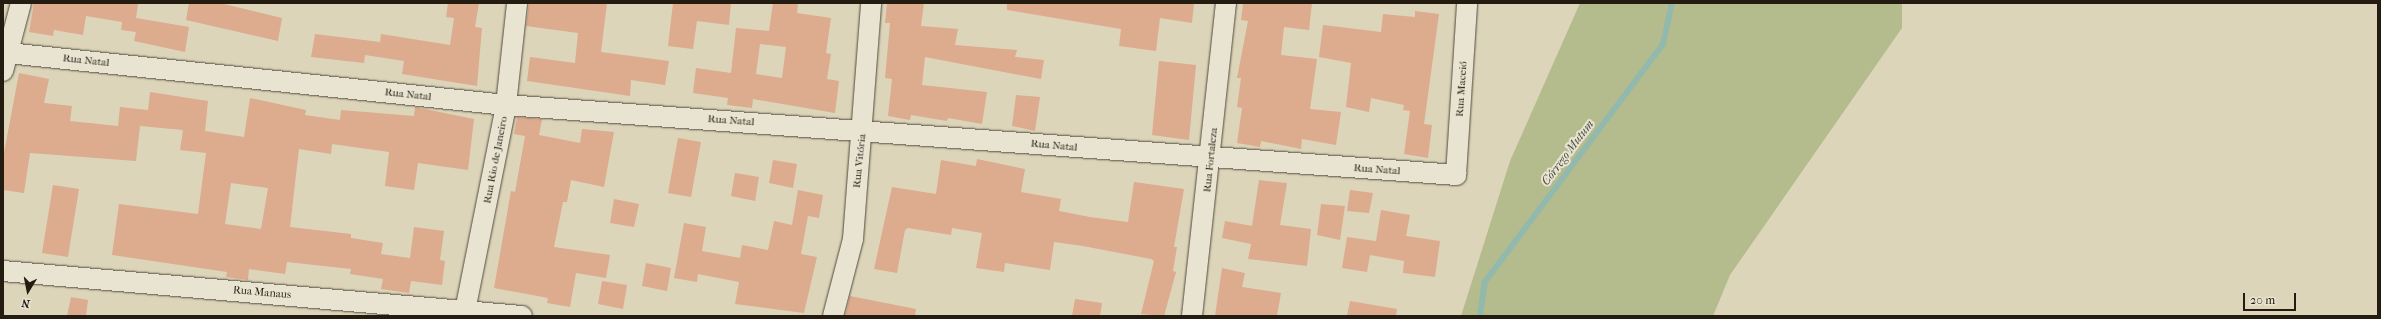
<!DOCTYPE html>
<meta charset="utf-8">
<style>
body{margin:0}
#map{position:relative;width:2381px;height:319px;overflow:hidden;background:#ddd5ba;font-family:"IM FELL French Canon",serif}
div>[style]{position:absolute}
[style*='--x']{left:calc(var(--x)*1px);top:calc(var(--y)*1px);width:calc(var(--w)*1px);rotate:calc(var(--a)*1deg)}
.green>*{inset:0;background:#b4bc8d}
.stream>*{height:5.5px;margin:-2.75px;padding:0 2.75px;transform-origin:2.75px;border-radius:2.75px;background:#93b9ad}
.building>*{inset:0;background:#ddab8d}
.roads{filter:drop-shadow(0 0 1px #524a3b) drop-shadow(0 0 1px #524a3b)}
.minor>*{height:20px;margin:-10px;padding:0 10px;transform-origin:10px;border-radius:10px;background:#e9e4d2}
span{translate:-50% -50%;white-space:nowrap;text-align:center;line-height:1.15;-webkit-text-stroke:4px #e9e4d2;paint-order:stroke}
.street-label{font-size:11px;color:#241b11}
.water-label{font-size:12px;color:#454a40;font-style:italic}
.frame{position:absolute;inset:0;border:4px solid #241b11;pointer-events:none}
.north{position:absolute;left:8px;top:271px;width:40px;height:40px;-webkit-text-stroke:3px #e9e4d2;paint-order:stroke;rotate:190deg;font-size:11px;font-weight:700;line-height:16px;text-align:center;color:#241b11}
.north::after{content:'';display:block;margin:auto;width:14px;height:18px;background:#241b11;clip-path:polygon(50% 0,100% 100%,50% 72%,0 100%)}
.scale{position:absolute;left:2243px;top:293px;width:53px;height:18px;box-sizing:border-box;border:2px solid #241b11;border-top:0;padding-left:5px;font-size:12px;line-height:14px;white-space:nowrap;color:#241b11;-webkit-text-stroke:3px #e9e4d2;paint-order:stroke}
</style>
<div id="map">
<div class="green">
<i style="clip-path:polygon(1580px 3px,1902px 3px,1902px 28px,1730px 275px,1713px 316px,1461px 316px,1510px 161px)"></i>
</div>
<div class="stream">
<i style="--x:1480;--y:316;--w:34;--a:-82"></i>
<i style="--x:1485;--y:282;--w:297;--a:-53.2"></i>
<i style="--x:1663;--y:44;--w:42;--a:-77.6"></i>
</div>
<div class="building">
<i style="clip-path:polygon(34px 3px,138px 4px,136px 18px,189px 27px,185px 52px,134px 41px,136px 32px,121px 30px,122px 22px,86px 16px,83px 35px,54px 30px,53px 36px,29px 32px)"></i>
<i style="clip-path:polygon(189px 3px,220px 3px,282px 18px,278px 41px,186px 20px)"></i>
<i style="clip-path:polygon(448px 3px,479px 3px,475px 27px,482px 28px,477px 86px,402px 74px,404px 61px,365px 55px,364px 63px,311px 57px,315px 34px,380px 42px,381px 34px,450px 45px,454px 18px,446px 17px)"></i>
<i style="clip-path:polygon(529px 3px,607px 3px,601px 52px,669px 61px,665px 85px,631px 80px,630px 96px,527px 81px,530px 57px,575px 63px,578px 33px,526px 26px)"></i>
<i style="clip-path:polygon(673px 3px,731px 3px,729px 25px,697px 21px,693px 49px,668px 46px)"></i>
<i style="clip-path:polygon(evenodd,773px 3px,798px 3px,797px 13px,831px 18px,826px 53px,831px 54px,827px 79px,839px 81px,835px 113px,753px 99px,752px 108px,727px 105px,728px 98px,693px 93px,696px 68px,731px 73px,736px 28px,769px 31px,773px 3px,760px 44px,786px 47px,782px 78px,756px 74px,760px 44px)"></i>
<i style="clip-path:polygon(887px 3px,924px 3px,921px 26px,958px 29px,955px 45px,1017px 50px,1015px 57px,1044px 60px,1041px 79px,925px 57px,922px 85px,987px 92px,982px 124px,948px 118px,947px 121px,911px 115px,910px 120px,888px 116px,892px 79px,885px 78px,890px 23px,885px 23px)"></i>
<i style="clip-path:polygon(1007px 3px,1194px 3px,1192px 23px,1160px 18px,1156px 51px,1119px 46px,1121px 29px,1007px 10px)"></i>
<i style="clip-path:polygon(1243px 3px,1312px 3px,1309px 30px,1284px 27px,1281px 55px,1317px 59px,1310px 109px,1341px 112px,1336px 145px,1302px 139px,1301px 149px,1261px 141px,1260px 147px,1237px 143px,1242px 108px,1237px 107px,1241px 78px,1237px 78px,1248px 21px,1241px 20px)"></i>
<i style="clip-path:polygon(1415px 11px,1439px 14px,1424px 124px,1432px 125px,1428px 158px,1404px 154px,1410px 111px,1403px 110px,1404px 105px,1371px 98px,1369px 112px,1346px 107px,1351px 63px,1319px 57px,1323px 25px,1381px 32px,1383px 14px,1415px 17px)"></i>
<i style="clip-path:polygon(1159px 61px,1196px 65px,1189px 140px,1152px 135px)"></i>
<i style="clip-path:polygon(evenodd,19px 73px,49px 79px,44px 103px,72px 106px,70px 121px,118px 126px,120px 107px,148px 110px,150px 92px,208px 101px,205px 131px,244px 137px,250px 98px,306px 110px,305px 115px,340px 120px,341px 110px,414px 116px,415px 107px,474px 119px,468px 170px,418px 163px,414px 190px,385px 186px,389px 152px,332px 144px,331px 154px,299px 149px,290px 227px,351px 234px,351px 238px,383px 243px,381px 254px,410px 258px,414px 227px,444px 231px,440px 260px,445px 261px,442px 285px,411px 281px,409px 293px,381px 289px,383px 279px,350px 274px,351px 269px,287px 262px,285px 274px,249px 269px,248px 280px,226px 277px,227px 272px,112px 255px,119px 204px,198px 214px,206px 153px,180px 150px,183px 130px,140px 126px,136px 161px,30px 153px,24px 193px,3px 190px,3px 158px,19px 73px,231px 183px,268px 188px,261px 229px,225px 224px,231px 183px)"></i>
<i style="clip-path:polygon(1016px 95px,1040px 97px,1035px 131px,1012px 126px)"></i>
<i style="clip-path:polygon(517px 117px,542px 119px,539px 135px,580px 143px,582px 129px,614px 132px,604px 187px,571px 180px,567px 202px,563px 202px,554px 247px,610px 255px,606px 278px,576px 273px,570px 307px,547px 303px,548px 298px,494px 288px,511px 191px,515px 192px,525px 136px,514px 134px)"></i>
<i style="clip-path:polygon(678px 138px,701px 142px,691px 197px,668px 193px)"></i>
<i style="clip-path:polygon(977px 159px,1025px 169px,1021px 192px,1061px 199px,1059px 211px,1090px 217px,1128px 222px,1134px 182px,1184px 189px,1174px 247px,1177px 247px,1173px 271px,1176px 272px,1164px 316px,1141px 314px,1154px 261px,1151px 259px,1083px 246px,1054px 242px,1050px 270px,1005px 263px,1004px 272px,976px 268px,982px 233px,952px 228px,951px 235px,908px 228px,905px 230px,897px 273px,874px 269px,892px 187px,936px 194px,941px 160px,976px 166px)"></i>
<i style="clip-path:polygon(773px 160px,797px 164px,793px 188px,769px 183px)"></i>
<i style="clip-path:polygon(735px 173px,759px 177px,755px 201px,731px 196px)"></i>
<i style="clip-path:polygon(1259px 180px,1287px 183px,1280px 225px,1311px 229px,1307px 266px,1248px 259px,1251px 244px,1222px 238px,1225px 221px,1252px 226px)"></i>
<i style="clip-path:polygon(53px 185px,79px 189px,68px 257px,42px 253px)"></i>
<i style="clip-path:polygon(798px 190px,823px 195px,819px 218px,808px 216px,801px 254px,817px 257px,804px 313px,735px 304px,739px 282px,698px 274px,697px 282px,674px 278px,684px 223px,706px 227px,702px 251px,740px 258px,742px 245px,768px 250px,774px 221px,792px 225px)"></i>
<i style="clip-path:polygon(1350px 190px,1373px 193px,1369px 213px,1347px 211px)"></i>
<i style="clip-path:polygon(614px 199px,639px 204px,634px 227px,610px 223px)"></i>
<i style="clip-path:polygon(1321px 204px,1345px 206px,1340px 240px,1317px 235px)"></i>
<i style="clip-path:polygon(1381px 210px,1410px 215px,1406px 236px,1440px 241px,1435px 277px,1403px 273px,1404px 261px,1370px 255px,1367px 272px,1342px 268px,1347px 237px,1376px 241px)"></i>
<i style="clip-path:polygon(646px 263px,671px 268px,667px 291px,642px 286px)"></i>
<i style="clip-path:polygon(1222px 268px,1245px 273px,1242px 287px,1281px 293px,1277px 316px,1215px 316px)"></i>
<i style="clip-path:polygon(602px 281px,627px 285px,623px 309px,598px 304px)"></i>
<i style="clip-path:polygon(850px 296px,916px 309px,915px 316px,845px 316px)"></i>
<i style="clip-path:polygon(71px 297px,88px 300px,86px 316px,67px 316px)"></i>
<i style="clip-path:polygon(1075px 299px,1102px 303px,1100px 316px,1072px 316px)"></i>
<i style="clip-path:polygon(1350px 301px,1397px 309px,1396px 316px,1347px 316px)"></i>
</div>
<div class="roads">
<div class="minor">
<i style="--x:8;--y:53;--w:501;--a:5.96"></i>
<i style="--x:506;--y:105;--w:953;--a:4.21"></i>
<i style="--x:1456;--y:175;--w:172;--a:-86.3"></i>
<i style="--x:3;--y:71;--w:70;--a:-75.2"></i>
<i style="--x:3;--y:271;--w:521;--a:4.96"></i>
<i style="--x:464;--y:316;--w:215;--a:-78.7"></i>
<i style="--x:506;--y:105;--w:103;--a:-83.8"></i>
<i style="--x:833;--y:316;--w:80;--a:-75.4"></i>
<i style="--x:853;--y:239;--w:237;--a:-85.6"></i>
<i style="--x:1192;--y:316;--w:315;--a:-83.8"></i>
</div>
</div>
<div class="street-label">
<span style="left:86px;top:61px;rotate:6deg">Rua Natal</span>
<span style="left:1462px;top:89px;rotate:-86deg">Rua Maceió</span>
<span style="left:408px;top:95px;rotate:6deg">Rua Natal</span>
<span style="left:731px;top:121px;rotate:4deg">Rua Natal</span>
<span style="left:1054px;top:146px;rotate:5deg">Rua Natal</span>
<span style="left:496px;top:160px;rotate:-79deg">Rua Rio de Janeiro</span>
<span style="left:1211px;top:160px;rotate:-84deg">Rua Fortaleza</span>
<span style="left:860px;top:161px;rotate:-84deg">Rua Vitória</span>
<span style="left:1377px;top:170px;rotate:4deg">Rua Natal</span>
<span style="left:262px;top:293px;rotate:5deg">Rua Manaus</span>
</div>
<div class="water-label">
<span style="left:1568px;top:153px;rotate:-53deg">Córrego Mutum</span>
</div>
<div class="frame"></div>
<div class="north">N</div>
<div class="scale">20 m</div>
</div>
